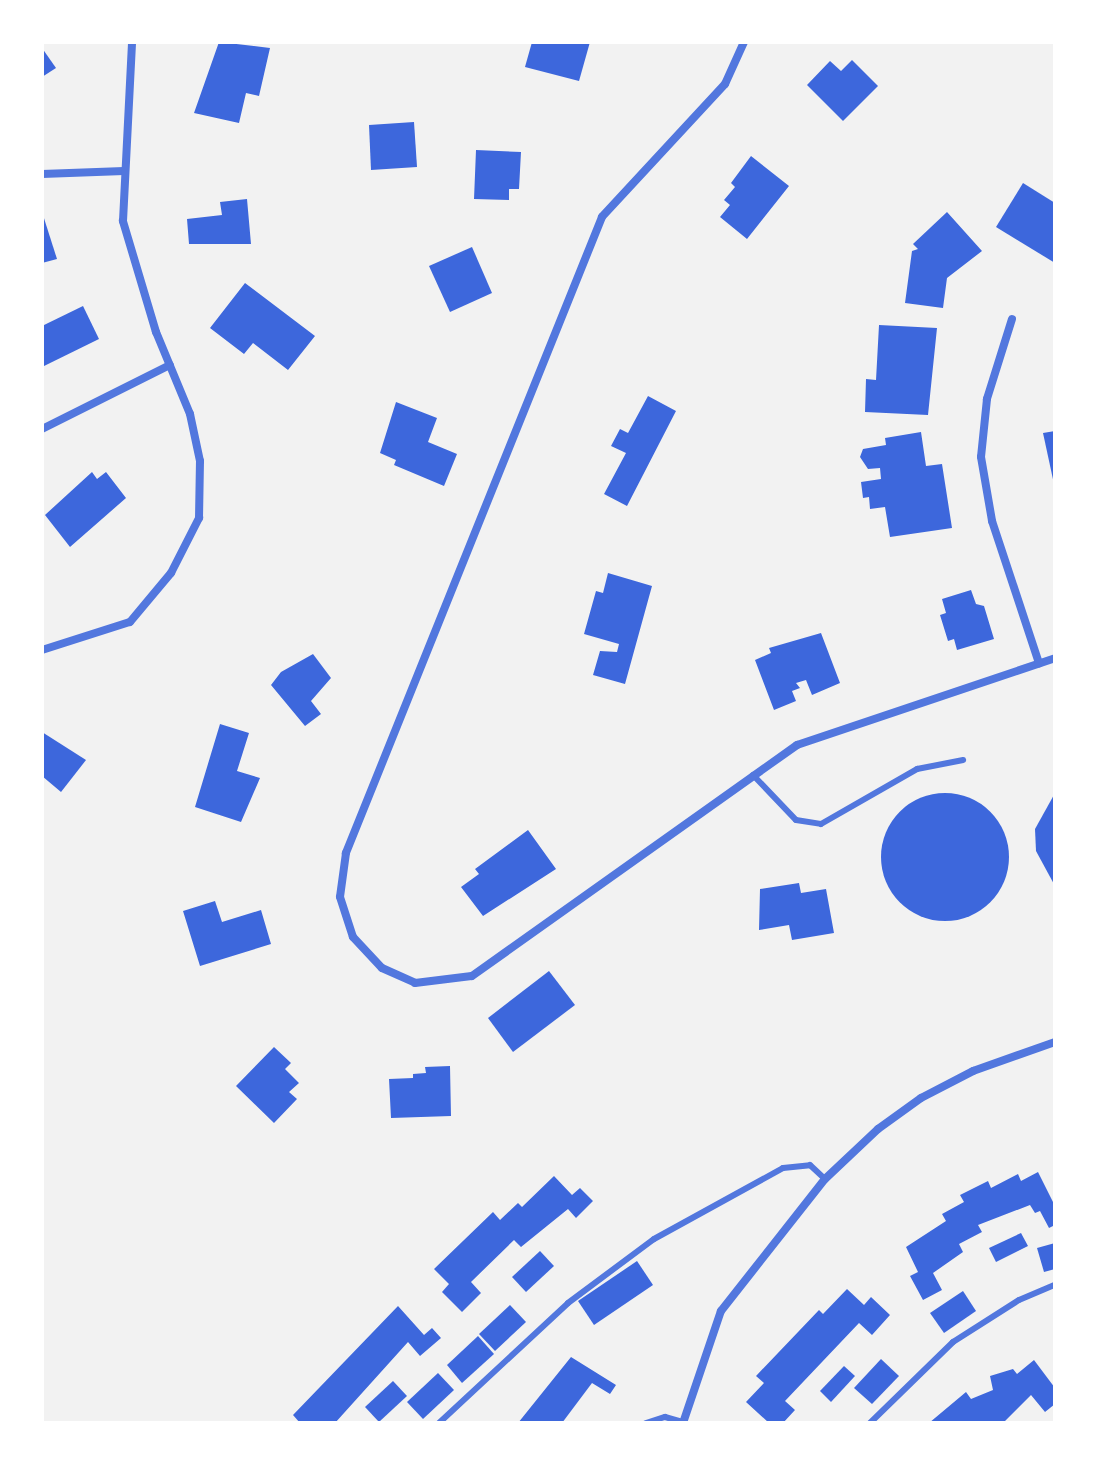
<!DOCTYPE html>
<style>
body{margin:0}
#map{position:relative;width:1097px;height:1465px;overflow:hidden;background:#f2f2f2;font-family:Manrope,sans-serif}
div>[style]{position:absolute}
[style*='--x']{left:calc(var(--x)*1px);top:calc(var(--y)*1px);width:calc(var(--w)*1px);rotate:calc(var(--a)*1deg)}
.building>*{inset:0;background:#3d67dc}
.round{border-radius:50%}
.service>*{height:6px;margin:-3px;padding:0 3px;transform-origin:3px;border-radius:3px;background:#5277de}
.minor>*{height:8px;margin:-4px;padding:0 4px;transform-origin:4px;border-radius:4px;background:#5277de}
span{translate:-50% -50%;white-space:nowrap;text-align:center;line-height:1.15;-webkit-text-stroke:6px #fff;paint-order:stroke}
.frame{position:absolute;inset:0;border:44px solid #fff;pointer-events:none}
</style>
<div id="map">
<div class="building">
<i style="clip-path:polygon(219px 42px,270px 48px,259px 96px,246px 93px,239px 123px,194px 113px)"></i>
<i style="clip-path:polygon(532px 42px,590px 42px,579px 81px,525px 67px)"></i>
<i style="clip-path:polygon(42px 48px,56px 68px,42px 77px)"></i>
<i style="clip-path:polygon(852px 60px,878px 86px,843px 121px,807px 85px,830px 61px,841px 71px)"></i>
<i style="clip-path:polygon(414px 122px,417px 167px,371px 170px,369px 125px)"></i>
<i style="clip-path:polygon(476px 150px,521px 152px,519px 189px,509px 189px,509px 200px,474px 199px)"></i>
<i style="clip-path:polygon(751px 156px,789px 186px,747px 239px,720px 217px,730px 205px,724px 200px,735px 187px,731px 183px)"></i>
<i style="clip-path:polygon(1023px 183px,1055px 203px,1055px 263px,996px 227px)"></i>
<i style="clip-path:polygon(247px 199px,251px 244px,189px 244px,187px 219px,222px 215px,220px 202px)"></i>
<i style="clip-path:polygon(42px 212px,57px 259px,42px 263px)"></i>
<i style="clip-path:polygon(947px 212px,982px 251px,947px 278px,943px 308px,905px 303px,912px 251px,918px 249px,913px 244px)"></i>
<i style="clip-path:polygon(472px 247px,492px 293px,450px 312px,429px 266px)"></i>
<i style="clip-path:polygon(245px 283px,315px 336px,288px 370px,253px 343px,244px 354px,210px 328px)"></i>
<i style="clip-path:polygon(83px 306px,99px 339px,42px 367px,42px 326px)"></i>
<i style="clip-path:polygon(879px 325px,937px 328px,928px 415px,865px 412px,866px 379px,876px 380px)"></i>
<i style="clip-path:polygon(648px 396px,676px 411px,627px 506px,604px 494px,626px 453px,611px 446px,620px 429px,628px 433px)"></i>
<i style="clip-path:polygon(396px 402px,437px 418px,428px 442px,457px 454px,444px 486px,394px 465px,396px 460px,380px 453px)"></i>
<i style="clip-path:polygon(1055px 431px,1055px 484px,1054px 484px,1043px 433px)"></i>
<i style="clip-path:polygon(921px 432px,926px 466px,942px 464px,952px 528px,890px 537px,885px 507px,870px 509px,869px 497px,863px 498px,861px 482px,881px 479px,880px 468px,868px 469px,860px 457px,863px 449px,886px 445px,885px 438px)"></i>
<i style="clip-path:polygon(92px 472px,97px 479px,106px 472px,126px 498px,70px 547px,45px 515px)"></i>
<i style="clip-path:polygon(608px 573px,652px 586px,625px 684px,593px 675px,600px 651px,617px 652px,619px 644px,584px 634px,596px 591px,603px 593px)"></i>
<i style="clip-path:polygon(971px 590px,976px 604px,984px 606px,994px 639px,957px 650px,954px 639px,948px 641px,940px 615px,946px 613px,942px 599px)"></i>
<i style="clip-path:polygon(821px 633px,840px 683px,812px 695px,806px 680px,796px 683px,800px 688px,792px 691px,796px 701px,774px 710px,755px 660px,771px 653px,769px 648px)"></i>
<i style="clip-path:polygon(313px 654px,331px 678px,311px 701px,321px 714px,305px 726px,271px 685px,281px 672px)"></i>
<i style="clip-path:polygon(220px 724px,249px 733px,237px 771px,260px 778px,241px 822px,195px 807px)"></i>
<i style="clip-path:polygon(42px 732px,86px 760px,61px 792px,42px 776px)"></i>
<i style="clip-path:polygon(1055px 793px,1055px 886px,1036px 851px,1035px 829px)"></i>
<i class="round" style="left:881px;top:793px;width:128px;height:128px"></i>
<i style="clip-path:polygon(528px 830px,556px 869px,483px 916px,461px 887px,479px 874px,475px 869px)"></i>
<i style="clip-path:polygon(799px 883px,801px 893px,826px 889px,834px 933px,792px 940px,789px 925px,759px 930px,760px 889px)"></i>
<i style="clip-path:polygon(215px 901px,222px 922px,261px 910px,271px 944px,200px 966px,183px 911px)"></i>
<i style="clip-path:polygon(549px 971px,575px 1005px,513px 1052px,488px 1018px)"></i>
<i style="clip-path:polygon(274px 1047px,291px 1063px,285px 1069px,299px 1083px,289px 1092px,297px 1099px,274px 1123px,236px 1086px)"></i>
<i style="clip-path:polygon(450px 1066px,451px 1116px,391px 1118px,389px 1079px,413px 1078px,413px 1074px,426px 1073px,425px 1067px)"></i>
<i style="clip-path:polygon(1038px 1172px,1055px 1206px,1055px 1225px,1049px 1228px,1040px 1211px,1035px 1213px,1030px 1205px,978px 1225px,982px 1232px,959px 1244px,963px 1252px,933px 1273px,942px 1290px,923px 1300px,910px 1276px,918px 1272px,906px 1247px,946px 1221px,942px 1214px,964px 1202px,960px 1195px,988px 1181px,991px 1188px,1018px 1174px,1021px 1181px)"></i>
<i style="clip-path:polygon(554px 1176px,572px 1195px,580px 1188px,593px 1201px,576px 1218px,568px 1209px,521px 1247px,514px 1240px,471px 1282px,481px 1293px,462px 1312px,442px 1292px,449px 1284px,434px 1269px,493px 1212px,500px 1220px,518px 1203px,522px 1207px)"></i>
<i style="clip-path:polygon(1021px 1233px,1028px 1246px,996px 1262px,989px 1248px)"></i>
<i style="clip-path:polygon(1055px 1243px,1055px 1269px,1044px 1272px,1037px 1248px)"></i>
<i style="clip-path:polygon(540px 1251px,554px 1266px,526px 1292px,512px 1277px)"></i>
<i style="clip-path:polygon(637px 1261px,653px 1285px,594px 1325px,578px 1301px)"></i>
<i style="clip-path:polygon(847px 1289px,864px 1305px,871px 1297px,890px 1315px,872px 1335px,859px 1323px,785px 1401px,795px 1410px,783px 1423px,769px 1423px,746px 1402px,764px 1383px,756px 1376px,819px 1310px,823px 1314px)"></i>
<i style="clip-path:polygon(963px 1291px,976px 1311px,944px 1333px,930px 1313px)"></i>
<i style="clip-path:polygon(510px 1305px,526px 1322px,495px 1351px,479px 1334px)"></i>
<i style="clip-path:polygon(398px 1306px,424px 1335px,432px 1328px,441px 1338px,420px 1356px,408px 1342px,335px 1423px,300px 1423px,293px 1415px)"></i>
<i style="clip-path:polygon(478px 1336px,494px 1354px,462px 1383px,447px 1365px)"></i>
<i style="clip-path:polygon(571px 1357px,616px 1385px,610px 1394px,592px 1383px,562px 1423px,518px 1423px)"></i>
<i style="clip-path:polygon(881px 1359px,899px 1376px,872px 1404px,854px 1388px)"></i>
<i style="clip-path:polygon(1034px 1360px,1055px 1388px,1055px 1404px,1045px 1412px,1031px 1395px,1003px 1423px,929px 1423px,966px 1392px,971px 1399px,993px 1390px,990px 1376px,1013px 1369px,1017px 1374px)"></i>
<i style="clip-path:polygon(844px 1366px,855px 1376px,831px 1402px,820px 1391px)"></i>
<i style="clip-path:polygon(438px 1373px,454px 1390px,423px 1419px,407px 1402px)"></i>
<i style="clip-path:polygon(393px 1381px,407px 1396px,379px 1422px,365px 1407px)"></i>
</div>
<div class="service">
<i style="--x:753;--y:775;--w:62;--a:46.3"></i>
<i style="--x:796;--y:820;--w:25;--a:9"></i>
<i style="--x:821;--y:824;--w:111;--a:-29.8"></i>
<i style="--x:917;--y:769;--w:47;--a:-11.1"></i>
<i style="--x:439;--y:1423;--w:176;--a:-42.9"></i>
<i style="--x:568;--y:1303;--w:107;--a:-36.7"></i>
<i style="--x:654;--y:1239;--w:147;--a:-28.8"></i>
<i style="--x:783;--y:1168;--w:27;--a:-6"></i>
<i style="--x:810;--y:1165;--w:21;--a:43"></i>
<i style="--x:646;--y:1423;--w:20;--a:-18"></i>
<i style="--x:665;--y:1417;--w:19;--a:16"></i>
<i style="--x:870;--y:1423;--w:116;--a:-44.3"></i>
<i style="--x:953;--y:1342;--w:78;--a:-32.5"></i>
<i style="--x:1019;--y:1300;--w:39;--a:-23"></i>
</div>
<div class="minor">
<i style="--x:744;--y:42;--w:46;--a:114.3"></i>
<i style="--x:725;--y:84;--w:181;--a:132.8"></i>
<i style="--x:602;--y:217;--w:686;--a:111.93"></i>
<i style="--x:346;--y:853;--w:44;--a:97.8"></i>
<i style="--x:340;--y:897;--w:42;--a:72"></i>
<i style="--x:353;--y:937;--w:42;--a:46.9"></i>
<i style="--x:382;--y:968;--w:36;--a:24"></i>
<i style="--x:415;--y:983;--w:57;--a:-7"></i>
<i style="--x:472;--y:976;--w:399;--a:-35.4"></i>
<i style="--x:797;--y:745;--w:272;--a:-18.6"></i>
<i style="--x:42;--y:174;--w:82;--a:-2.1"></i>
<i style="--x:1012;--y:319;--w:84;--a:107.4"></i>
<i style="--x:987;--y:399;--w:58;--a:95.9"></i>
<i style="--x:981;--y:457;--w:65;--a:80.2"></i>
<i style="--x:992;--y:521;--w:150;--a:71.7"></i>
<i style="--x:42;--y:429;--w:143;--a:-26.6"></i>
<i style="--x:42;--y:650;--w:92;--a:-17.7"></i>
<i style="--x:130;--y:622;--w:64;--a:-50.1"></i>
<i style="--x:171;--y:573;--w:62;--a:-63"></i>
<i style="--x:199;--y:518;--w:57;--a:-89"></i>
<i style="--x:200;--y:461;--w:48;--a:-102"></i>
<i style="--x:190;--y:414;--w:89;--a:-112.5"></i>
<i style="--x:156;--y:332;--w:116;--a:-106.6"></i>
<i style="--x:123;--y:221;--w:179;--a:-87.1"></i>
<i style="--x:683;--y:1423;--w:118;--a:-71.3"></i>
<i style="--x:721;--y:1311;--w:168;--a:-51.8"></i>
<i style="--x:825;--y:1179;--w:73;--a:-43.3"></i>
<i style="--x:878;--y:1129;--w:53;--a:-35.8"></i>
<i style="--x:921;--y:1098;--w:59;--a:-27.4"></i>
<i style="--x:973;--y:1071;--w:87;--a:-19.5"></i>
</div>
<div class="frame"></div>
</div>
